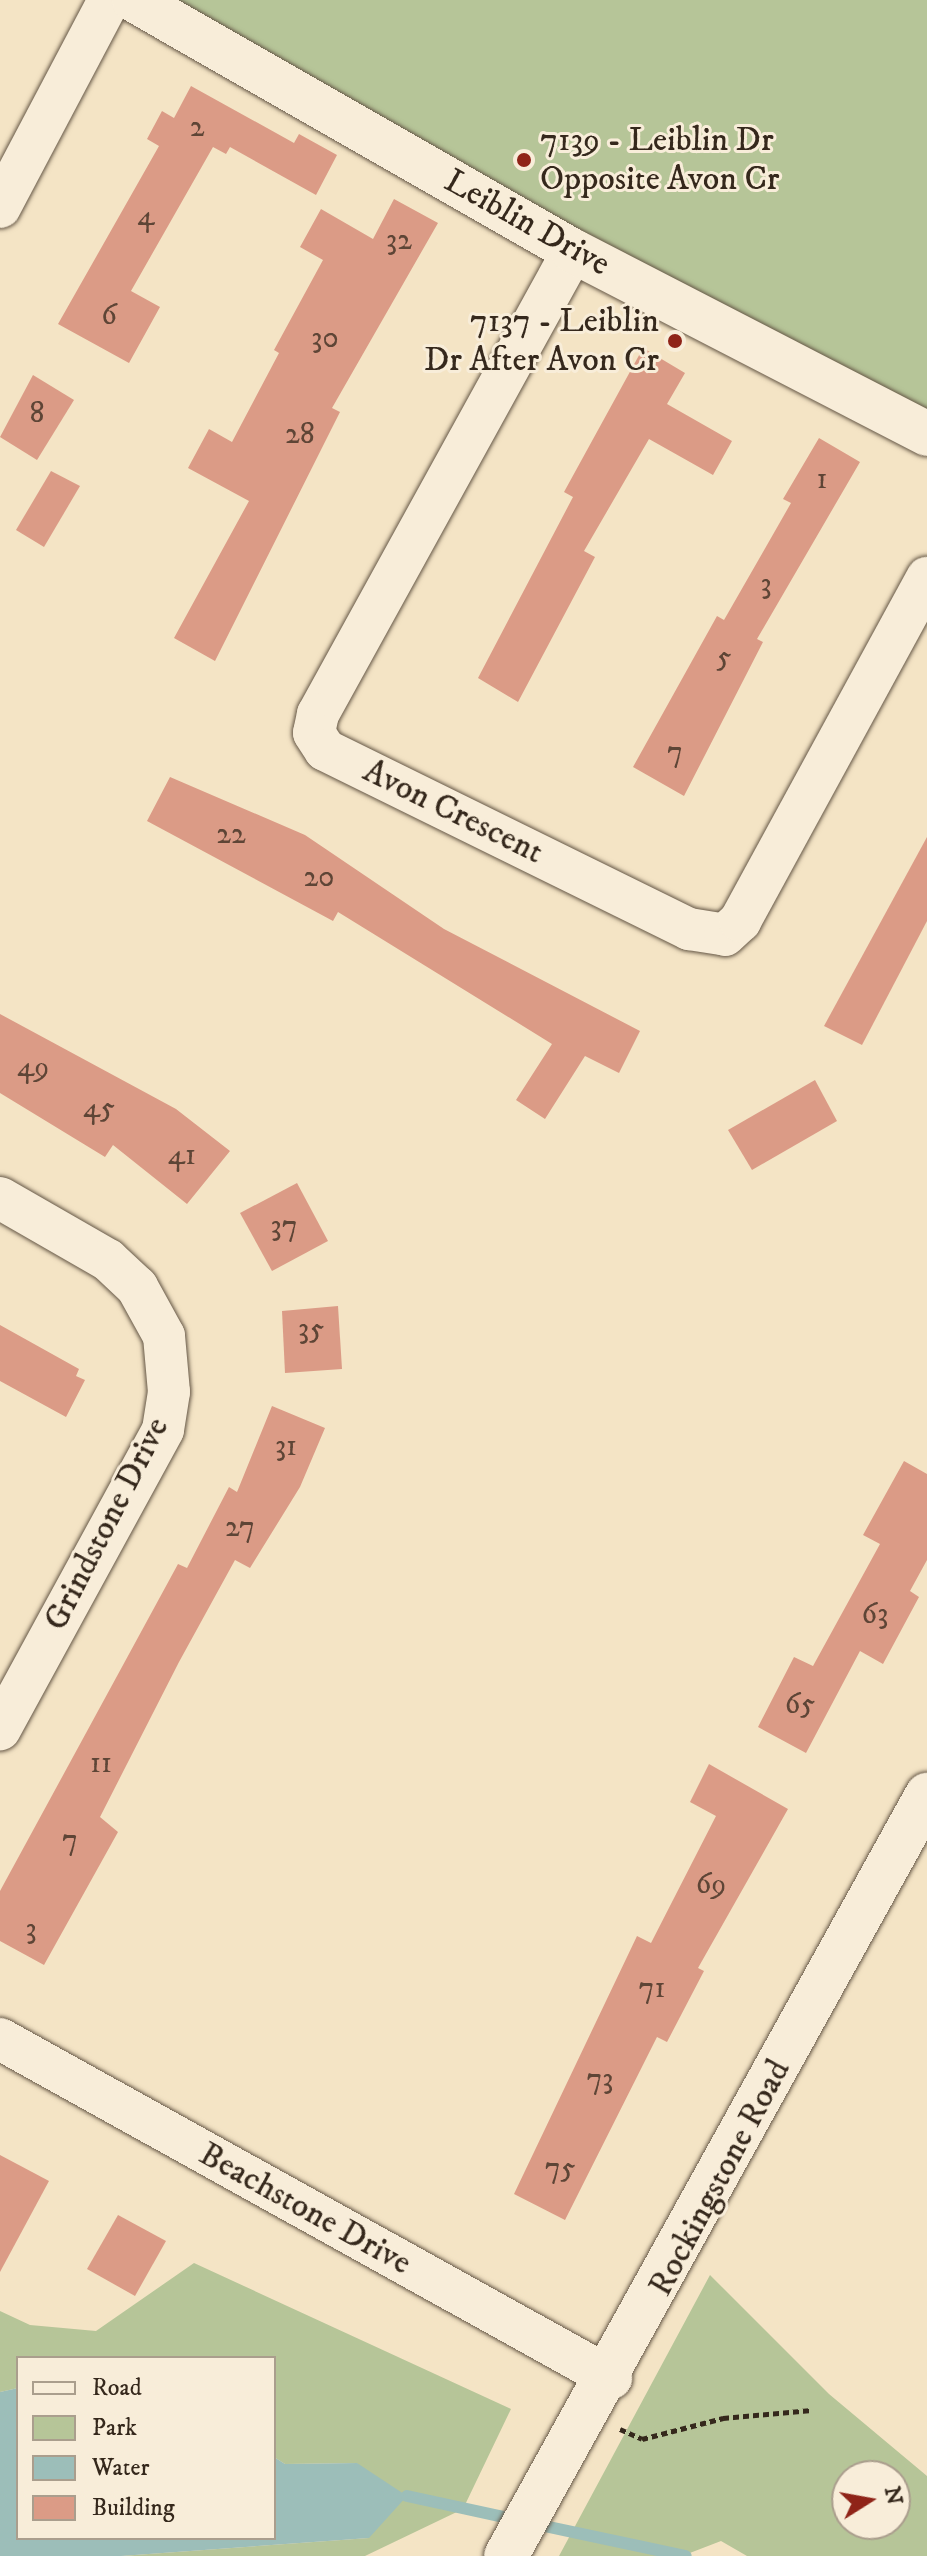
<!DOCTYPE html>
<style>
body{margin:0}
#map{position:relative;width:927px;height:2556px;overflow:hidden;background:#f4e4c5;font-family:"IM FELL DW Pica",serif}
div>[style]{position:absolute}
[style*='--x']{left:calc(var(--x)*1px);top:calc(var(--y)*1px);width:calc(var(--w)*1px);rotate:calc(var(--a)*1deg)}
.green>*{inset:0;background:#b6c598}
.water>*{inset:0;background:#9cbeb9}
.stream>*{height:12px;margin:-6px;padding:0 6px;transform-origin:6px;border-radius:6px;background:#9cbeb9}
.building>*{inset:0;background:#db9b86}
.path>*{height:5px;margin-top:-2.5px;transform-origin:0;background:repeating-linear-gradient(90deg,#35281c 0 6px,transparent 0 10px)}
.roads{filter:drop-shadow(0 0 2px #655746) drop-shadow(0 0 2px #655746)}
.street>*{height:42px;margin:-21px;padding:0 21px;transform-origin:21px;border-radius:21px;background:#f8edd9}
.secondary>*{height:44px;margin:-22px;padding:0 22px;transform-origin:22px;border-radius:22px;background:#f8edd9}
.dots>*{width:22px;height:22px;translate:-50% -50%;box-sizing:border-box;border:4px solid #f8edd9;border-radius:50%}
span{translate:-50% -50%;white-space:nowrap;text-align:center;line-height:1.15;-webkit-text-stroke:6px #f8edd9;paint-order:stroke}
.number-label{font-size:30px;color:#5e4536}
.number-label span{-webkit-text-stroke-width:0}
.poi-label{font-size:34px;color:#35281c}
.left{translate:0 -50%;text-align:left}
.right{translate:-100% -50%;text-align:right}
.street-label{font-size:34px;color:#35281c}
.legend{position:absolute;left:16px;top:2356px;width:260px;height:184px;box-sizing:border-box;background:#f8edd9;border:2px solid #aa9e8d;margin:0;padding:10px 14px;list-style:none;font-size:24px;color:#35281c}
.legend li{display:flex;align-items:center;gap:16px;height:40px}
.legend b{width:40px;border:2px solid #aa9e8d}
.north{position:absolute;left:831px;top:2460px;width:80px;height:80px;box-sizing:border-box;background:#f8edd9;border:2px solid #aa9e8d;border-radius:50%;rotate:79deg;font-size:22px;font-weight:700;line-height:32px;text-align:center;color:#35281c}
.north::after{content:'';display:block;margin:auto;width:28px;height:36px;background:#8f2418;clip-path:polygon(50% 0,100% 100%,50% 72%,0 100%)}
</style>
<div id="map">
<div class="green">
<i style="clip-path:polygon(132px 0,927px 0,927px 435px)"></i>
<i style="clip-path:polygon(194px 2263px,511px 2409px,463px 2509px,365px 2556px,121px 2556px,369px 2538px,357px 2463px,285px 2464px,274px 2457px,274px 2358px,18px 2358px,18px 2388px,0 2392px,0 2311px,30px 2325px,96px 2331px)"></i>
<i style="clip-path:polygon(evenodd,710px 2275px,829px 2394px,927px 2476px,927px 2556px,747px 2556px,721px 2541px,682px 2556px,559px 2556px,710px 2275px,895px 2476px,895px 2524px,847px 2524px,847px 2476px,895px 2476px)"></i>
</div>
<div class="water">
<i style="clip-path:polygon(18px 2388px,18px 2538px,274px 2538px,274px 2457px,285px 2464px,357px 2463px,407px 2496px,369px 2538px,121px 2556px,0 2556px,0 2392px)"></i>
</div>
<div class="stream">
<i style="--x:407;--y:2496;--w:113;--a:12.3"></i>
<i style="--x:535;--y:2524;--w:154;--a:12"></i>
</div>
<div class="building">
<i style="clip-path:polygon(191px 86px,294px 143px,299px 134px,337px 155px,316px 195px,230px 147px,226px 154px,213px 147px,131px 291px,160px 307px,129px 363px,58px 324px,159px 146px,147px 139px,162px 111px,174px 118px)"></i>
<i style="clip-path:polygon(394px 199px,438px 223px,332px 408px,340px 412px,215px 661px,174px 638px,249px 501px,188px 468px,209px 429px,232px 442px,279px 353px,274px 350px,323px 260px,300px 247px,321px 209px,373px 239px)"></i>
<i style="clip-path:polygon(643px 348px,685px 373px,667px 404px,732px 441px,713px 475px,649px 439px,584px 551px,595px 557px,518px 702px,478px 678px,573px 497px,564px 492px)"></i>
<i style="clip-path:polygon(33px 375px,74px 400px,37px 460px,0 437px)"></i>
<i style="clip-path:polygon(819px 438px,860px 462px,757px 639px,763px 642px,684px 796px,633px 767px,717px 616px,724px 620px,791px 503px,783px 499px)"></i>
<i style="clip-path:polygon(51px 471px,80px 486px,44px 547px,16px 530px)"></i>
<i style="clip-path:polygon(170px 777px,305px 835px,444px 929px,640px 1031px,619px 1073px,585px 1056px,545px 1119px,516px 1100px,552px 1044px,338px 912px,333px 921px,147px 821px)"></i>
<i style="clip-path:polygon(927px 837px,927px 921px,862px 1045px,824px 1026px)"></i>
<i style="clip-path:polygon(0 1014px,176px 1109px,230px 1151px,187px 1204px,113px 1145px,105px 1157px,0 1093px)"></i>
<i style="clip-path:polygon(815px 1080px,837px 1121px,752px 1170px,728px 1130px)"></i>
<i style="clip-path:polygon(297px 1183px,328px 1241px,272px 1271px,240px 1213px)"></i>
<i style="clip-path:polygon(338px 1306px,342px 1369px,285px 1373px,282px 1311px)"></i>
<i style="clip-path:polygon(0 1325px,79px 1369px,76px 1376px,85px 1380px,66px 1417px,0 1381px)"></i>
<i style="clip-path:polygon(272px 1406px,325px 1428px,300px 1487px,250px 1568px,235px 1560px,179px 1662px,100px 1817px,118px 1832px,44px 1965px,0 1941px,0 1891px,178px 1564px,187px 1568px,229px 1487px,237px 1492px)"></i>
<i style="clip-path:polygon(904px 1461px,927px 1474px,927px 1560px,910px 1591px,919px 1597px,883px 1664px,860px 1651px,806px 1753px,758px 1727px,794px 1657px,813px 1666px,880px 1544px,863px 1535px)"></i>
<i style="clip-path:polygon(709px 1764px,788px 1809px,698px 1968px,704px 1971px,667px 2042px,657px 2037px,565px 2220px,514px 2194px,637px 1936px,651px 1943px,716px 1816px,690px 1802px)"></i>
<i style="clip-path:polygon(0 2155px,49px 2181px,0 2272px)"></i>
<i style="clip-path:polygon(118px 2215px,166px 2241px,135px 2296px,87px 2269px)"></i>
</div>
<div class="path">
<i style="--x:620;--y:2429;--w:24;--a:24"></i>
<i style="--x:642;--y:2439;--w:84;--a:-14.5"></i>
<i style="--x:723;--y:2418;--w:89;--a:-5.1"></i>
</div>
<div class="roads">
<div class="street">
<i style="--x:0;--y:207;--w:234;--a:-62.2"></i>
<i style="--x:573;--y:251;--w:529;--a:118.84"></i>
<i style="--x:318;--y:714;--w:19;--a:102"></i>
<i style="--x:314;--y:733;--w:20;--a:57"></i>
<i style="--x:325;--y:750;--w:406;--a:26.2"></i>
<i style="--x:689;--y:929;--w:36;--a:9"></i>
<i style="--x:725;--y:935;--w:21;--a:-43"></i>
<i style="--x:740;--y:921;--w:391;--a:-61.4"></i>
<i style="--x:0;--y:1198;--w:125;--a:29.9"></i>
<i style="--x:108;--y:1260;--w:40;--a:43"></i>
<i style="--x:137;--y:1287;--w:56;--a:61.1"></i>
<i style="--x:164;--y:1336;--w:56;--a:84.9"></i>
<i style="--x:169;--y:1392;--w:38;--a:99"></i>
<i style="--x:163;--y:1430;--w:341;--a:118.6"></i>
<i style="--x:0;--y:2039;--w:699;--a:29.02"></i>
</div>
<div class="secondary">
<i style="--x:134;--y:0;--w:506;--a:29.76"></i>
<i style="--x:573;--y:251;--w:399;--a:27.3"></i>
<i style="--x:506;--y:2556;--w:870;--a:-61.05"></i>
</div>
</div>
<div class="dots">
<i style="left:524px;top:160px;background:#8f2418"></i>
<i style="left:675px;top:341px;background:#8f2418"></i>
</div>
<div class="number-label">
<span style="left:197px;top:128px">2</span>
<span style="left:146px;top:217px">4</span>
<span style="left:399px;top:241px">32</span>
<span style="left:109px;top:316px">6</span>
<span style="left:325px;top:339px">30</span>
<span style="left:37px;top:414px">8</span>
<span style="left:300px;top:435px">28</span>
<span style="left:822px;top:480px">1</span>
<span style="left:766px;top:585px">3</span>
<span style="left:724px;top:658px">5</span>
<span style="left:675px;top:753px">7</span>
<span style="left:231px;top:835px">22</span>
<span style="left:319px;top:878px">20</span>
<span style="left:33px;top:1068px">49</span>
<span style="left:99px;top:1109px">45</span>
<span style="left:182px;top:1156px">41</span>
<span style="left:284px;top:1227px">37</span>
<span style="left:311px;top:1330px">35</span>
<span style="left:286px;top:1447px">31</span>
<span style="left:240px;top:1528px">27</span>
<span style="left:875px;top:1615px">63</span>
<span style="left:800px;top:1705px">65</span>
<span style="left:101px;top:1764px">11</span>
<span style="left:70px;top:1841px">7</span>
<span style="left:711px;top:1885px">69</span>
<span style="left:31px;top:1930px">3</span>
<span style="left:652px;top:1989px">71</span>
<span style="left:600px;top:2080px">73</span>
<span style="left:560px;top:2169px">75</span>
</div>
<div class="poi-label">
<span class="left" style="left:540px;top:160px">7139 - Leiblin Dr<br>Opposite Avon Cr</span>
<span class="right" style="left:659px;top:341px">7137 - Leiblin<br>Dr After Avon Cr</span>
</div>
<div class="street-label">
<span style="left:527px;top:223px;rotate:29deg">Leiblin Drive</span>
<span style="left:453px;top:812px;rotate:26deg">Avon Crescent</span>
<span style="left:107px;top:1524px;rotate:-63deg">Grindstone Drive</span>
<span style="left:720px;top:2178px;rotate:-62deg">Rockingstone Road</span>
<span style="left:305px;top:2209px;rotate:29deg">Beachstone Drive</span>
</div>
<ul class="legend">
<li><b style="height:10px;background:#f8edd9"></b>Road</li>
<li><b style="height:22px;background:#b6c598"></b>Park</li>
<li><b style="height:22px;background:#9cbeb9"></b>Water</li>
<li><b style="height:22px;background:#db9b86"></b>Building</li>
</ul>
<div class="north">N</div>
</div>
